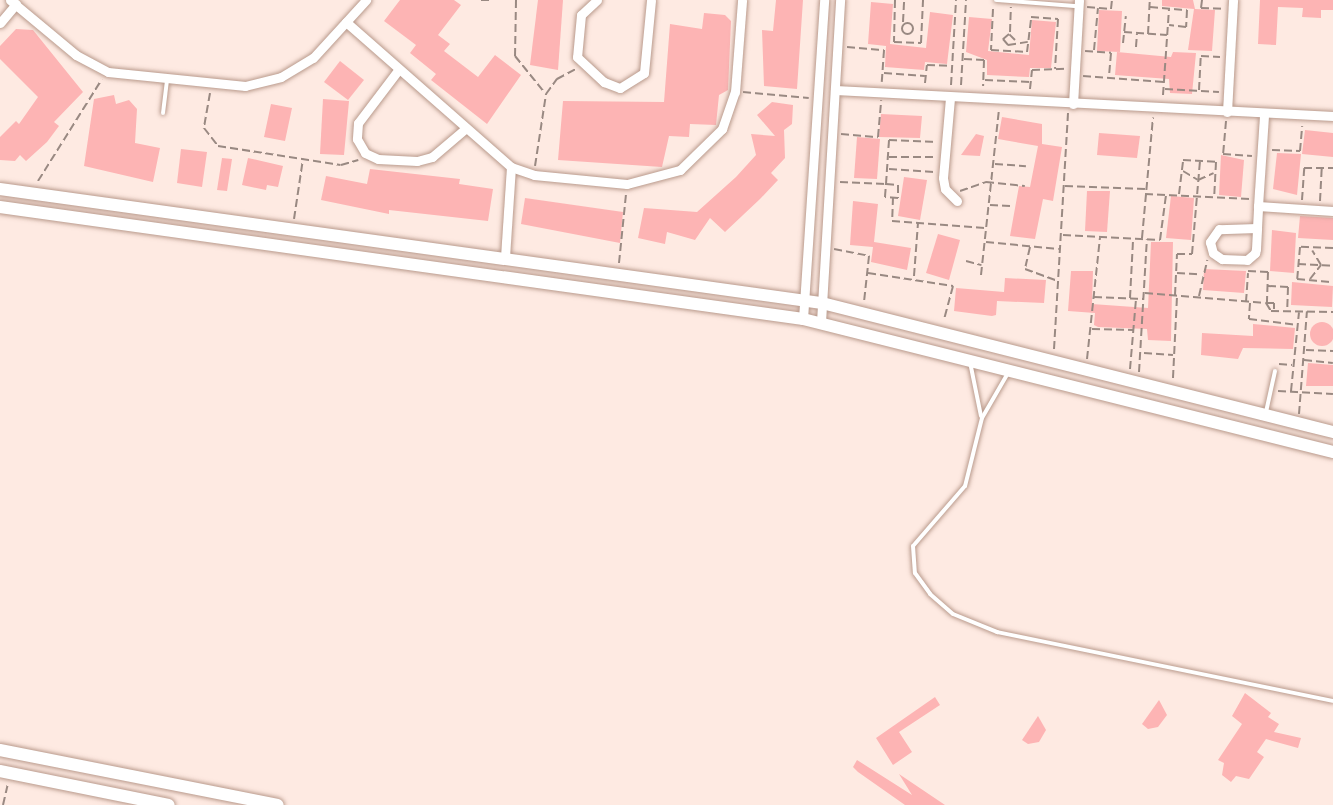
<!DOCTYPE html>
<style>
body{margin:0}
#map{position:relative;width:1333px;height:805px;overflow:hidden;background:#feeae2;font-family:"Titillium Web",sans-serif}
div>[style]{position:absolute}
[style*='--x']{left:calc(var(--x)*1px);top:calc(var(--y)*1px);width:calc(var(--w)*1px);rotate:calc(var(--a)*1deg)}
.building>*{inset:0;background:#fdb4b4}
.round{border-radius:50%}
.path>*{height:2px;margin-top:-1px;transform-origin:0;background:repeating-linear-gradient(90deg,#998982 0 8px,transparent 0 12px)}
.path>.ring{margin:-1px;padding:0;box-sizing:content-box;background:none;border:2px solid #998982;border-radius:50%}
.roads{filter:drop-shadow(0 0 2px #b99a8c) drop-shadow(0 0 2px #b99a8c)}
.lane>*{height:4px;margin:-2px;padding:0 2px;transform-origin:2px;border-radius:2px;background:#fff}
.street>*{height:9px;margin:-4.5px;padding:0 4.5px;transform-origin:4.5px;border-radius:4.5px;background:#fff}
.secondary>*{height:12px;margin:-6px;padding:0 6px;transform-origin:6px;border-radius:6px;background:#fff}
span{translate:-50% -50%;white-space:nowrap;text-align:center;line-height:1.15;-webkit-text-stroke:6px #fcfcfc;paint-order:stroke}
</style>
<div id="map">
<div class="building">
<i style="clip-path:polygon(400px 0,454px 0,461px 5px,438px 35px,450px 44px,444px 51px,478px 77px,495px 55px,521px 75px,487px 124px,431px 80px,436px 74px,410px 53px,416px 45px,384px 21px)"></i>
<i style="clip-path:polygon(538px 0,563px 0,558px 70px,530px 65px)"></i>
<i style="clip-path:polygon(776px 0,803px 0,797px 89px,764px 86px,762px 30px,773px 31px)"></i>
<i style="clip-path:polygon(1162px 0,1193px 0,1195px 9px,1215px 10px,1212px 51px,1188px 50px,1194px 9px,1162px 6px)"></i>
<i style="clip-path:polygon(1260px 0,1333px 0,1333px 10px,1321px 10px,1321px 18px,1302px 17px,1303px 8px,1278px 7px,1276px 45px,1258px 44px)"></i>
<i style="clip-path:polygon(871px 2px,893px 4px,890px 44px,926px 48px,930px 12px,953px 15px,947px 64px,925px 62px,924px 70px,885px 67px,886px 46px,868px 44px)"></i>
<i style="clip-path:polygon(1099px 10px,1122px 11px,1120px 52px,1097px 51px)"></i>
<i style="clip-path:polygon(704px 13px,725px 15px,731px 21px,728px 90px,719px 95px,716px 125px,690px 124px,689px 137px,669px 136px,662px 167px,558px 160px,563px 101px,664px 102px,670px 24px,702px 29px)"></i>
<i style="clip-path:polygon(969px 17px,992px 19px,988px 51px,1029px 55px,1032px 20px,1056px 22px,1051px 68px,1030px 68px,1029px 77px,987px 75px,987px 60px,966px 52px)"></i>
<i style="clip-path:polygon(16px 29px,33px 30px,83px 92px,54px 122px,59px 126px,47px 142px,26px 161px,20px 155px,15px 161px,0 160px,0 137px,16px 121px,19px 124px,38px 97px,0 59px,0 46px)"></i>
<i style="clip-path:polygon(1117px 52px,1171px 57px,1173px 52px,1196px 53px,1192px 94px,1170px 93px,1169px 79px,1115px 75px)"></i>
<i style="clip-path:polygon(340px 61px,364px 80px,348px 100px,324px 82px)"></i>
<i style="clip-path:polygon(114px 95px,116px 104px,129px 100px,137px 109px,135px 143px,160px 148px,153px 182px,84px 166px,94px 99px)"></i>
<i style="clip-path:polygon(323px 99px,349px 101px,344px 155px,320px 154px)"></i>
<i style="clip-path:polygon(772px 102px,793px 105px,792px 124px,784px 130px,785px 158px,771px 173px,778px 180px,760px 199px,725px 232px,710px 218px,695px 240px,667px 232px,665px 244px,638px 238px,644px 208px,697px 212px,736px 177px,756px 155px,751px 134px,775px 136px,757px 115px)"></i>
<i style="clip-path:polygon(271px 104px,292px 108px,285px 141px,264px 137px)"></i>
<i style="clip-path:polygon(881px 114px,922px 116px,920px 138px,879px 137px)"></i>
<i style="clip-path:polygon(1002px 117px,1042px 124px,1042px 144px,1062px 147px,1053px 201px,1043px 199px,1035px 239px,1010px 236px,1019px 186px,1030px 187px,1038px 146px,998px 139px)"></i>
<i style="clip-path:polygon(1305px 130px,1333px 133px,1333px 157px,1302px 154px)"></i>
<i style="clip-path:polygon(1099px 133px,1140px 136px,1137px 158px,1097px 155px)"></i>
<i style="clip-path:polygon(976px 134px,984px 136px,980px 156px,961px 155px)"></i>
<i style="clip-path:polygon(857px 137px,880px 139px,877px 179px,854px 178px)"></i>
<i style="clip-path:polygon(181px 149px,207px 152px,202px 187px,177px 183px)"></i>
<i style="clip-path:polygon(1277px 153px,1301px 154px,1297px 195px,1273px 189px)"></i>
<i style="clip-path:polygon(1221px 155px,1244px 160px,1241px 197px,1219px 195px)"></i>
<i style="clip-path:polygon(222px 158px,232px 159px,227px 191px,217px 190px)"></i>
<i style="clip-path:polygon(248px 158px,283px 166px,278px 187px,267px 185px,266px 190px,242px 185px)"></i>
<i style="clip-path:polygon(370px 169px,460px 179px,459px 184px,493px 189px,488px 221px,389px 210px,389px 214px,321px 200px,326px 176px,367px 184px)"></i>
<i style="clip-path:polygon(904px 177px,927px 180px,920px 220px,898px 216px)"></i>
<i style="clip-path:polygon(1087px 191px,1110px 191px,1107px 232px,1085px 231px)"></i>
<i style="clip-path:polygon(1171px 196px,1194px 198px,1191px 240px,1166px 238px)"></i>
<i style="clip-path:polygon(525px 198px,623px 212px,620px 243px,521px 224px)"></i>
<i style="clip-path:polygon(853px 201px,878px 204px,874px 242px,911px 248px,907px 270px,871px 262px,873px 247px,850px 245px)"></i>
<i style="clip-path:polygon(1300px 216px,1333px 218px,1333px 240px,1298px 238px)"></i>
<i style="clip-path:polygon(1272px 230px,1296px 233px,1294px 273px,1270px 271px)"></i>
<i style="clip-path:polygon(938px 234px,960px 240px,949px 280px,926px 273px)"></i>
<i style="clip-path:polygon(1151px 242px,1173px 242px,1171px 341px,1148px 340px,1147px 329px,1098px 327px,1094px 325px,1095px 313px,1068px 311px,1071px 271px,1093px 271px,1092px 304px,1148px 308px)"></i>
<i style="clip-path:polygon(1204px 269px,1246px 271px,1244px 293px,1203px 290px)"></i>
<i style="clip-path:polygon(1005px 278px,1046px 280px,1044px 303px,997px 301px,996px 315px,992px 316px,954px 311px,956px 288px,1004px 292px)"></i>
<i style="clip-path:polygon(1292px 282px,1333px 286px,1332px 307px,1291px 305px)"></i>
<i class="round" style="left:1310px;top:322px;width:24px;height:24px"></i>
<i style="clip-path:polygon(1253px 324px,1295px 328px,1293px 349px,1243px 348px,1238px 359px,1201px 355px,1202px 333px,1253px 336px)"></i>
<i style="clip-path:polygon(1308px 363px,1333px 365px,1333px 386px,1306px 386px)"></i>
<i style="clip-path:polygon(1245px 693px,1271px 713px,1268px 717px,1279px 724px,1274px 732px,1301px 738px,1298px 748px,1266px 739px,1257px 752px,1264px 757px,1249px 779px,1236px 776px,1231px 782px,1222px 775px,1224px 763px,1218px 760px,1242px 724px,1232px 716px)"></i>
<i style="clip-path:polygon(935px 697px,940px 705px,899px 732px,912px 752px,893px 765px,876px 738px)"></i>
<i style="clip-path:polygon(1159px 700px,1167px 715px,1158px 727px,1148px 729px,1142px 724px)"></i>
<i style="clip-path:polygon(1038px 716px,1046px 730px,1039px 742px,1028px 744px,1022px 740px)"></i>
<i style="clip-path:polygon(857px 760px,912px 795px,899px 774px,945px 805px,905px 805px,858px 772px,853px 767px)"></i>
</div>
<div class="path">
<i style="--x:481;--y:0;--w:9;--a:0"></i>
<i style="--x:516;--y:0;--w:56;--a:91"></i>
<i style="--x:515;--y:56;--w:48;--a:51"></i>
<i style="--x:895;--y:0;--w:42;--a:91.4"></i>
<i style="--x:894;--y:42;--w:27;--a:2"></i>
<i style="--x:921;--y:43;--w:43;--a:-87.3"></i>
<i style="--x:1202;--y:0;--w:8;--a:97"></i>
<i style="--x:1201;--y:8;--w:23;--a:2"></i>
<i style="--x:1087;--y:7;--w:24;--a:5"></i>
<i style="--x:1111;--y:9;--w:9;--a:-84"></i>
<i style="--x:1150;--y:7;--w:37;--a:5"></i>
<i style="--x:1187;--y:10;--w:17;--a:93"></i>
<i style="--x:1186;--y:27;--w:17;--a:-173"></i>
<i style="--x:993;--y:9;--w:41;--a:92.8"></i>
<i style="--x:991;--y:50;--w:36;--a:3"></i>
<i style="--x:1027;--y:52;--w:35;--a:-83"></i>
<i style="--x:1031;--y:17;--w:27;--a:4"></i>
<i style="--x:1058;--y:19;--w:50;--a:93.4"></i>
<i style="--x:903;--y:22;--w:22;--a:-87"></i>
<i class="ring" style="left:901.5px;top:22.5px;width:9px;height:9px"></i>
<i style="--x:1010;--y:32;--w:25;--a:-88"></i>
<i style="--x:1124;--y:32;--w:43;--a:4"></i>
<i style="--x:1148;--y:34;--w:34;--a:-87"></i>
<i style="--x:1015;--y:40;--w:8;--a:-135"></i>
<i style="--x:1009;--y:34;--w:8;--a:140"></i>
<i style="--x:1003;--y:39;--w:8;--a:50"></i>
<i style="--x:1008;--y:45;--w:20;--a:-9"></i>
<i style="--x:1123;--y:43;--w:27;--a:-84"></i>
<i style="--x:847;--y:47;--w:37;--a:5"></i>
<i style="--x:884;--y:50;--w:32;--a:94"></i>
<i style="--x:1136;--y:47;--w:13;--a:-86"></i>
<i style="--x:1094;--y:50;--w:42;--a:-84.6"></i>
<i style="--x:1085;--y:51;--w:26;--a:4"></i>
<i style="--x:1111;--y:53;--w:24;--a:95"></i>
<i style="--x:964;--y:59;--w:20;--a:3"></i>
<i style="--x:984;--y:60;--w:26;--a:92"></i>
<i style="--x:884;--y:73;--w:41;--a:4.2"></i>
<i style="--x:1083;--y:76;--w:81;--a:4.2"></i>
<i style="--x:985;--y:80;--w:45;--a:2.5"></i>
<i style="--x:925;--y:83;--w:18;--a:-84"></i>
<i style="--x:927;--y:65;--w:23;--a:2"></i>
<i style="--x:951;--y:85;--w:85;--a:-86.6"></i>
<i style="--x:961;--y:85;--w:85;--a:-86.6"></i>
<i style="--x:1030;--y:89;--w:19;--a:-84"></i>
<i style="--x:1032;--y:70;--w:34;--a:-2"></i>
<i style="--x:1165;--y:89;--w:54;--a:3.2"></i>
<i style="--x:1199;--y:90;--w:34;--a:-87"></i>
<i style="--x:1201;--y:56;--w:19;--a:3"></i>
<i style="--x:743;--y:92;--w:66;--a:5.2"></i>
<i style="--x:210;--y:93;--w:36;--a:100"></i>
<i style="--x:204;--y:128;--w:23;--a:52"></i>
<i style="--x:218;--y:146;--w:124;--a:8.8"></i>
<i style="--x:341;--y:165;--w:18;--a:-16"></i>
<i style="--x:1163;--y:95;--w:86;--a:-86"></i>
<i style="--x:1226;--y:121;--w:33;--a:95"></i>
<i style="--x:1223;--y:154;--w:29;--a:4"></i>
<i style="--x:841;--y:134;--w:37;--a:5"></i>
<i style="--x:878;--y:137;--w:37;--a:-85"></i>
<i style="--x:1272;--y:150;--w:28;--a:2"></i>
<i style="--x:1300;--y:151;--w:25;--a:-85"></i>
<i style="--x:889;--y:157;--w:44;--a:0"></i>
<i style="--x:995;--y:164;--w:31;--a:4"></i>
<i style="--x:535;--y:166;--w:73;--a:-81.3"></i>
<i style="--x:546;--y:94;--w:19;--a:-54"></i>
<i style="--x:557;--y:79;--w:21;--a:-28"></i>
<i style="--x:889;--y:169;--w:45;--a:3.8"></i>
<i style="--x:1183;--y:171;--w:17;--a:31"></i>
<i style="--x:1198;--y:180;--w:17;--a:-24"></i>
<i style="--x:38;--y:181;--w:120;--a:-57.9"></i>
<i style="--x:840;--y:182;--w:46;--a:2.5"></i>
<i style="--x:886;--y:184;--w:44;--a:-86.1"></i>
<i style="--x:889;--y:140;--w:48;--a:2.4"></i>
<i style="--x:886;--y:184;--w:12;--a:5"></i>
<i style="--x:898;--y:185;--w:13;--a:90"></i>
<i style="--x:898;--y:198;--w:13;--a:-176"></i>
<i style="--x:885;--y:197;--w:13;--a:-86"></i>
<i style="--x:1065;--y:186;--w:80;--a:2.1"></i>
<i style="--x:960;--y:191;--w:28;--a:-19"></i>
<i style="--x:986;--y:182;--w:39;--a:6"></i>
<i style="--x:1145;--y:194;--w:105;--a:2.7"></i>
<i style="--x:1179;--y:194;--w:34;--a:-83"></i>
<i style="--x:1183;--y:160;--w:33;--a:3"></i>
<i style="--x:1216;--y:162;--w:35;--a:93"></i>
<i style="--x:893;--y:197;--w:24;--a:92"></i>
<i style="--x:892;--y:221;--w:93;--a:4.3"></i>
<i style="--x:1302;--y:200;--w:32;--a:-86"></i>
<i style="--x:1304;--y:168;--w:29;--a:0"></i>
<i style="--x:1320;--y:201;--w:33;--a:-87"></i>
<i style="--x:990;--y:205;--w:20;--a:3"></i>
<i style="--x:294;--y:219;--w:61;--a:-81.5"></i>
<i style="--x:1063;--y:235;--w:97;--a:3"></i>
<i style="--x:1160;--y:240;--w:45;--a:-82.4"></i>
<i style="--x:1142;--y:238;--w:121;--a:-84.8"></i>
<i style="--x:986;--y:242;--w:73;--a:5.5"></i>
<i style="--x:1030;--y:247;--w:23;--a:103"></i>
<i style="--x:1025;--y:269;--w:35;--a:20"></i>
<i style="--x:1333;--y:248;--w:33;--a:-178"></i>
<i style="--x:1300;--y:247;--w:32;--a:95"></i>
<i style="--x:1297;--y:279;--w:36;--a:5"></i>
<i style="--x:834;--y:249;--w:36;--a:11"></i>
<i style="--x:869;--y:256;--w:46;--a:96.2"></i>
<i style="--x:966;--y:261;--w:16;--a:15"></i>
<i style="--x:619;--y:263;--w:69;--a:-84.2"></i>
<i style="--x:1298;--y:264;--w:35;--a:3"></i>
<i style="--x:1248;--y:271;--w:20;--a:3"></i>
<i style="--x:1268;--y:272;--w:31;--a:92"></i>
<i style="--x:868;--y:273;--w:86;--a:8.7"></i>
<i style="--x:953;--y:286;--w:35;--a:105"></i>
<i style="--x:1177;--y:273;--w:22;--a:3"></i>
<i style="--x:981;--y:275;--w:167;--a:-83.8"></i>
<i style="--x:914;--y:276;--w:53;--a:-85.7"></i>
<i style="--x:1310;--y:279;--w:18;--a:-52"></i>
<i style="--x:1321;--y:265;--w:17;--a:-121"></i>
<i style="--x:1268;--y:286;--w:20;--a:3"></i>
<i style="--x:1288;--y:287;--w:23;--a:92"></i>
<i style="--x:1145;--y:293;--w:121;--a:4.7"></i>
<i style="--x:1175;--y:295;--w:41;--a:-87.2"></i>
<i style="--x:1177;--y:254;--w:15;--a:0"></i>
<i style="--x:1192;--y:254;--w:93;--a:-85.1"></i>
<i style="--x:1199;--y:296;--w:37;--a:-77"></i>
<i style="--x:1094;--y:297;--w:49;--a:2.3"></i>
<i style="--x:1130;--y:298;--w:58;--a:-87"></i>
<i style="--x:1246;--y:302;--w:29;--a:-86"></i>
<i style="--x:1250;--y:303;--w:16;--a:94"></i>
<i style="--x:1249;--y:319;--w:49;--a:7"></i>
<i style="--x:1274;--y:309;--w:6;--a:-90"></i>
<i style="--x:1274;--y:303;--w:8;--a:180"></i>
<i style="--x:1266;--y:303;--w:9;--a:58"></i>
<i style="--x:1271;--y:311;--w:62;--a:0.9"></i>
<i style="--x:1092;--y:329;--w:42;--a:1.4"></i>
<i style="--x:1054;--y:349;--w:237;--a:-86.6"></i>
<i style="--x:1306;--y:350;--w:27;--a:2"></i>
<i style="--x:1144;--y:353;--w:29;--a:4"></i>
<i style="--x:1087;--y:359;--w:122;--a:-83.9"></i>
<i style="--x:1304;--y:360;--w:29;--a:6"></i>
<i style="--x:1279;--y:364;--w:13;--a:4"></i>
<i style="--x:1130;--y:369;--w:70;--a:-85.1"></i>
<i style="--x:1139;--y:372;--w:133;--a:-86.6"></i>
<i style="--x:1173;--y:378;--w:81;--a:-87.2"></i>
<i style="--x:1278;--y:391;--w:55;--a:3.1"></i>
<i style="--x:1291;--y:391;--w:79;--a:-84.2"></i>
<i style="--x:1299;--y:414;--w:103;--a:-85.6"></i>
<i style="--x:3;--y:805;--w:23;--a:-77"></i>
</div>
<div class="roads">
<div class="lane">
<i style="--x:996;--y:0;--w:80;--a:4.3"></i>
<i style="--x:163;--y:113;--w:32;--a:-83"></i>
<i style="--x:970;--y:362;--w:55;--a:78.5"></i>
<i style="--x:1008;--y:373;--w:52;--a:120"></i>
<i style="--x:982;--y:418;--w:70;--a:104"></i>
<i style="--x:965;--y:486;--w:79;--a:130.9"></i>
<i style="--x:913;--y:546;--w:27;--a:86"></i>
<i style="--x:915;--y:573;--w:26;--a:54"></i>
<i style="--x:930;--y:594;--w:30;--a:41"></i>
<i style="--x:953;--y:614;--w:48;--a:22.2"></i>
<i style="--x:997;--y:632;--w:343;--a:11.6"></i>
<i style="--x:1266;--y:412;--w:42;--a:-77.6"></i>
</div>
<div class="street">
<i style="--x:10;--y:0;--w:86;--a:39.8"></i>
<i style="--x:76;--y:55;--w:36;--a:28"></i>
<i style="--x:108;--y:72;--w:138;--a:5.8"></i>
<i style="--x:245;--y:86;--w:37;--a:-14"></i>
<i style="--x:281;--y:77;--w:37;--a:-31"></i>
<i style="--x:313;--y:58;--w:79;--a:-47.6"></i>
<i style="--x:597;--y:0;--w:22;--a:137"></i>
<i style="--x:581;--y:15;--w:42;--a:95.4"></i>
<i style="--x:577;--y:57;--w:37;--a:43"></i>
<i style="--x:604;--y:82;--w:17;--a:21"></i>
<i style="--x:620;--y:88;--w:28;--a:-32"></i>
<i style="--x:644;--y:73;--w:73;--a:-84.5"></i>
<i style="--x:346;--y:22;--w:220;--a:41.3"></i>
<i style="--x:511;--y:167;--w:24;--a:19"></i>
<i style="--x:534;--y:175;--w:93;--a:5.5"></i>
<i style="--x:627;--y:184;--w:55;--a:-14.8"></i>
<i style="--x:680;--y:170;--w:59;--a:-44.3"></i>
<i style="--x:722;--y:129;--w:39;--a:-71"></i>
<i style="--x:735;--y:92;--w:92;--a:-85.6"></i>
<i style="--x:0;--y:23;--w:25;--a:-50"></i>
<i style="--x:399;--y:69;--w:68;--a:127.2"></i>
<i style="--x:358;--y:123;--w:16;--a:94"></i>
<i style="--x:357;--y:139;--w:16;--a:60"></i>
<i style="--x:365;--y:153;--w:14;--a:25"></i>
<i style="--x:378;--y:159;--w:39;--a:3"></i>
<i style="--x:417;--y:161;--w:16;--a:-15"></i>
<i style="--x:432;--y:157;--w:43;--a:-40.3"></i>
<i style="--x:835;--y:90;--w:499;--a:3"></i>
<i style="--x:950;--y:98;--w:80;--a:95"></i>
<i style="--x:943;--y:178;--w:11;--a:80"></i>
<i style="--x:945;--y:189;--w:17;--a:45"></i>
<i style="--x:1073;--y:104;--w:104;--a:-86.7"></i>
<i style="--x:1227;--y:112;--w:112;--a:-86.9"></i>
<i style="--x:1258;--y:206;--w:75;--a:3.8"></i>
<i style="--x:1257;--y:228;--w:38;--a:178"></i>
<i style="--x:1219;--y:229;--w:16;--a:125"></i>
<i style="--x:1210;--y:242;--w:11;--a:75"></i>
<i style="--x:1213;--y:253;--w:11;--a:34"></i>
<i style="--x:1222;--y:259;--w:25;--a:2"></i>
<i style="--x:1247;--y:260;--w:11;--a:-41"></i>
<i style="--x:1255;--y:253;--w:4;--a:-76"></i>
<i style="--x:1256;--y:249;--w:21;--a:-87"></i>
<i style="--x:1257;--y:228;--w:22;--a:-87"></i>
<i style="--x:1258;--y:206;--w:90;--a:-86.2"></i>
<i style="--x:505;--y:257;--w:90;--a:-86.2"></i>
<i style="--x:803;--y:319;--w:320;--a:-86.2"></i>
<i style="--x:821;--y:322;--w:323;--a:-86.6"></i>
</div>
<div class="secondary">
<i style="--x:0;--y:189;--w:830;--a:7.9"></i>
<i style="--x:822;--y:303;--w:527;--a:14.17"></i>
<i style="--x:0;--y:207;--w:811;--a:7.94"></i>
<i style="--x:803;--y:319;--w:546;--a:14.09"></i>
<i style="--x:0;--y:750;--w:283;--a:11.2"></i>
<i style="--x:0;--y:771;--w:172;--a:11.4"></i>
</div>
</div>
</div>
